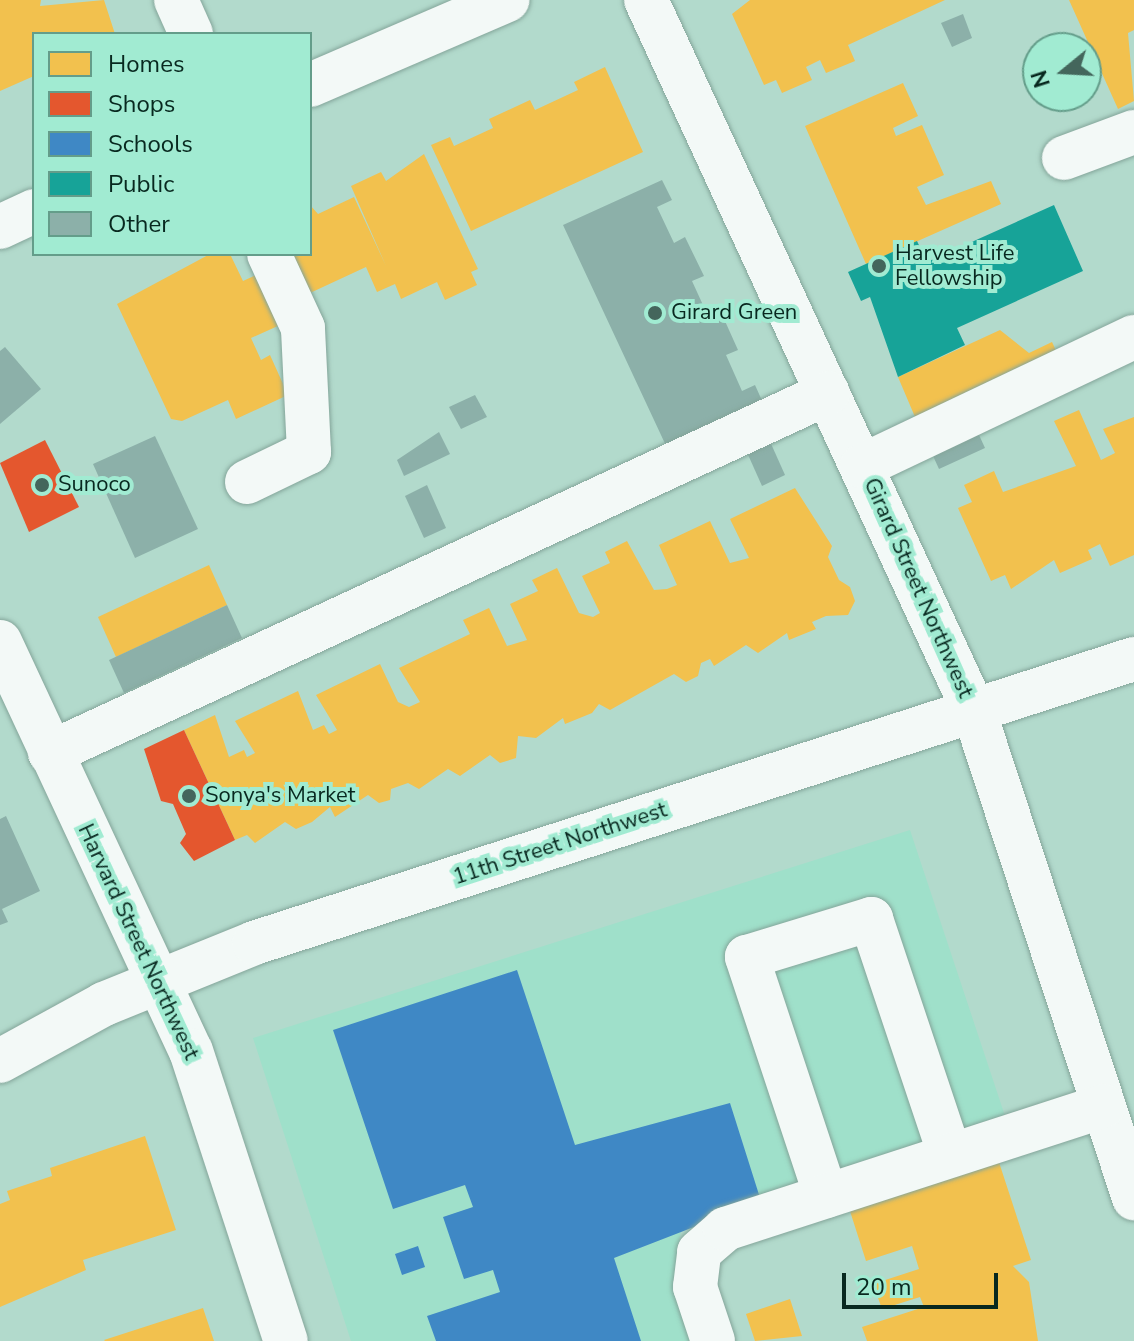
<!DOCTYPE html>
<style>
body{margin:0}
#map{position:relative;width:1134px;height:1341px;overflow:hidden;background:#b2dacc;font-family:"Nunito Sans",sans-serif}
div>[style]{position:absolute}
[style*='--x']{left:calc(var(--x)*1px);top:calc(var(--y)*1px);width:calc(var(--w)*1px);rotate:calc(var(--a)*1deg)}
.built>*{inset:0;background:#9fe0ca}
.homes>*{inset:0;background:#f2c14e}
.shops>*{inset:0;background:#e4572e}
.schools>*{inset:0;background:#3f88c5}
.public>*{inset:0;background:#17a398}
.building>*{inset:0;background:#8cb0a9}
.roads{filter:drop-shadow(0 0 2px #84a59a) drop-shadow(0 0 2px #84a59a)}
.minor>*{height:44px;margin:-22px;padding:0 22px;transform-origin:22px;border-radius:22px;background:#f3f9f7}
.major>*{height:44px;margin:-22px;padding:0 22px;transform-origin:22px;border-radius:22px;background:#f3f9f7}
.dots>*{width:22px;height:22px;translate:-50% -50%;box-sizing:border-box;border:4px solid #a1ebd2;border-radius:50%}
span{translate:-50% -50%;white-space:nowrap;text-align:center;line-height:1.15;-webkit-text-stroke:8px #a1ebd2;paint-order:stroke}
.poi-label{font-size:22px;color:#08281f}
.left{translate:0 -50%;text-align:left}
.street-label{font-size:22px;color:#08281f}
.legend{position:absolute;left:32px;top:32px;width:280px;height:224px;box-sizing:border-box;background:#a1ebd2;border:2px solid #649d8a;margin:0;padding:10px 14px;list-style:none;font-size:24px;color:#08281f}
.legend li{display:flex;align-items:center;gap:16px;height:40px}
.legend b{width:40px;border:2px solid #649d8a}
.north{position:absolute;left:1022px;top:32px;width:80px;height:80px;box-sizing:border-box;background:#a1ebd2;border:2px solid #649d8a;border-radius:50%;rotate:252deg;font-size:22px;font-weight:700;line-height:32px;text-align:center;color:#08281f}
.north::after{content:'';display:block;margin:auto;width:28px;height:36px;background:#44665c;clip-path:polygon(50% 0,100% 100%,50% 72%,0 100%)}
.scale{position:absolute;left:842px;top:1273px;width:156px;height:36px;box-sizing:border-box;border:4px solid #08281f;border-top:0;padding-left:10px;font-size:24px;line-height:28px;white-space:nowrap;color:#08281f;-webkit-text-stroke:6px #a1ebd2;paint-order:stroke}
</style>
<div id="map">
<div class="built">
<i style="clip-path:polygon(910px 830px,1008px 1125px,681px 1231px,676px 1259px,704px 1341px,351px 1341px,253px 1038px)"></i>
</div>
<div class="homes">
<i style="clip-path:polygon(0 0,41px 0,40px 6px,104px 0,115px 34px,34px 34px,34px 76px,0 91px)"></i>
<i style="clip-path:polygon(750px 0,945px 0,848px 45px,855px 61px,826px 73px,820px 60px,806px 67px,812px 80px,782px 93px,776px 80px,764px 85px,732px 14px)"></i>
<i style="clip-path:polygon(1069px 0,1134px 0,1134px 30px,1128px 33px,1134px 101px,1118px 109px)"></i>
<i style="clip-path:polygon(605px 67px,643px 152px,471px 231px,431px 145px,450px 137px,454px 146px,493px 128px,489px 119px,530px 100px,535px 110px,578px 90px,574px 82px)"></i>
<i style="clip-path:polygon(903px 83px,918px 116px,893px 128px,896px 136px,922px 125px,944px 175px,917px 187px,926px 205px,991px 181px,1001px 204px,866px 264px,805px 126px)"></i>
<i style="clip-path:polygon(424px 154px,478px 269px,471px 272px,477px 285px,445px 300px,437px 282px,401px 299px,395px 284px,377px 292px,366px 267px,310px 293px,292px 254px,310px 254px,310px 205px,318px 214px,354px 197px,386px 266px,351px 186px,381px 172px,386px 181px)"></i>
<i style="clip-path:polygon(210px 254px,230px 254px,243px 281px,265px 271px,289px 321px,251px 338px,261px 360px,270px 355px,288px 395px,236px 419px,228px 400px,182px 421px,171px 419px,117px 304px)"></i>
<i style="clip-path:polygon(1000px 330px,1029px 353px,1052px 342px,1060px 359px,918px 424px,898px 377px)"></i>
<i style="clip-path:polygon(1079px 410px,1101px 460px,1115px 453px,1103px 429px,1134px 417px,1134px 555px,1110px 566px,1100px 544px,1088px 550px,1092px 559px,1060px 573px,1054px 560px,1011px 589px,1005px 575px,991px 581px,958px 508px,972px 502px,964px 485px,994px 471px,1003px 492px,1076px 466px,1054px 421px)"></i>
<i style="clip-path:polygon(795px 488px,832px 546px,828px 557px,839px 580px,850px 587px,855px 601px,848px 615px,826px 616px,812px 622px,816px 629px,789px 640px,787px 633px,758px 653px,746px 645px,714px 666px,710px 659px,701px 663px,698px 676px,686px 682px,674px 674px,610px 710px,599px 704px,592px 713px,565px 724px,563px 718px,536px 738px,518px 736px,516px 758px,500px 763px,490px 755px,460px 776px,448px 769px,419px 789px,408px 783px,391px 789px,390px 800px,379px 803px,368px 795px,335px 817px,330px 807px,312px 822px,296px 829px,285px 822px,255px 843px,247px 835px,235px 840px,184px 730px,215px 715px,229px 757px,244px 750px,247px 757px,255px 753px,235px 721px,298px 691px,313px 730px,324px 725px,329px 734px,337px 730px,316px 695px,380px 664px,398px 702px,409px 707px,420px 702px,399px 668px,470px 634px,463px 620px,489px 608px,507px 646px,527px 640px,510px 604px,538px 591px,532px 580px,557px 568px,579px 613px,593px 617px,600px 613px,582px 576px,610px 563px,605px 552px,627px 541px,654px 590px,667px 589px,677px 585px,659px 545px,710px 521px,730px 563px,749px 558px,730px 519px)"></i>
<i style="clip-path:polygon(209px 565px,227px 605px,116px 657px,98px 617px)"></i>
<i style="clip-path:polygon(145px 1136px,176px 1230px,83px 1260px,86px 1270px,0 1307px,0 1204px,10px 1200px,7px 1191px,52px 1176px,50px 1168px)"></i>
<i style="clip-path:polygon(995px 1150px,1031px 1260px,1013px 1266px,1029px 1282px,1038px 1341px,867px 1341px,862px 1327px,924px 1307px,920px 1297px,882px 1309px,873px 1284px,919px 1269px,912px 1246px,866px 1261px,849px 1208px)"></i>
<i style="clip-path:polygon(790px 1299px,802px 1336px,755px 1341px,746px 1314px)"></i>
<i style="clip-path:polygon(203px 1308px,214px 1341px,105px 1341px,104px 1340px)"></i>
</div>
<div class="shops">
<i style="clip-path:polygon(45px 440px,79px 507px,29px 532px,0 463px)"></i>
<i style="clip-path:polygon(184px 730px,235px 840px,194px 861px,180px 843px,186px 834px,173px 804px,161px 801px,144px 749px)"></i>
</div>
<div class="schools">
<i style="clip-path:polygon(517px 970px,575px 1145px,730px 1103px,761px 1201px,614px 1258px,641px 1341px,436px 1341px,427px 1316px,500px 1292px,493px 1270px,464px 1279px,443px 1217px,473px 1207px,465px 1185px,393px 1209px,333px 1030px)"></i>
<i style="clip-path:polygon(418px 1246px,425px 1267px,402px 1275px,395px 1254px)"></i>
</div>
<div class="public">
<i style="clip-path:polygon(1054px 205px,1083px 271px,957px 328px,965px 345px,898px 377px,870px 297px,861px 301px,848px 272px,917px 241px,927px 262px)"></i>
</div>
<div class="building">
<i style="clip-path:polygon(963px 14px,972px 38px,952px 47px,941px 23px)"></i>
<i style="clip-path:polygon(662px 180px,672px 200px,657px 207px,674px 243px,685px 237px,704px 276px,692px 281px,708px 316px,720px 310px,738px 350px,726px 355px,742px 391px,755px 385px,764px 405px,668px 450px,563px 225px)"></i>
<i style="clip-path:polygon(5px 347px,41px 389px,0 424px,0 351px)"></i>
<i style="clip-path:polygon(475px 395px,487px 417px,461px 429px,449px 407px)"></i>
<i style="clip-path:polygon(974px 424px,985px 448px,939px 469px,928px 445px)"></i>
<i style="clip-path:polygon(439px 432px,450px 454px,404px 476px,397px 460px)"></i>
<i style="clip-path:polygon(155px 436px,198px 529px,135px 558px,93px 464px)"></i>
<i style="clip-path:polygon(768px 437px,785px 475px,762px 486px,745px 448px)"></i>
<i style="clip-path:polygon(427px 485px,446px 528px,424px 538px,405px 496px)"></i>
<i style="clip-path:polygon(227px 605px,242px 638px,124px 693px,109px 660px)"></i>
<i style="clip-path:polygon(6px 816px,40px 891px,2px 909px,8px 922px,0 925px,0 819px)"></i>
</div>
<div class="roads">
<div class="minor">
<i style="--x:176;--y:0;--w:37;--a:66"></i>
<i style="--x:646;--y:0;--w:783;--a:65.24"></i>
<i style="--x:974;--y:711;--w:513;--a:71.81"></i>
<i style="--x:1064;--y:158;--w:75;--a:-20.4"></i>
<i style="--x:862;--y:466;--w:301;--a:-25.4"></i>
<i style="--x:247;--y:482;--w:69;--a:-25.8"></i>
<i style="--x:309;--y:452;--w:124;--a:-92.8"></i>
<i style="--x:303;--y:328;--w:81;--a:-114.7"></i>
<i style="--x:50;--y:753;--w:857;--a:-24.83"></i>
<i style="--x:0;--y:1061;--w:119;--a:-28.7"></i>
<i style="--x:104;--y:1004;--w:162;--a:-22.1"></i>
<i style="--x:254;--y:943;--w:925;--a:-17.89"></i>
<i style="--x:826;--y:1196;--w:252;--a:-108.3"></i>
<i style="--x:747;--y:957;--w:130;--a:-17"></i>
<i style="--x:871;--y:919;--w:249;--a:71.5"></i>
<i style="--x:713;--y:1341;--w:57;--a:-108.4"></i>
<i style="--x:695;--y:1287;--w:35;--a:-83"></i>
<i style="--x:699;--y:1252;--w:35;--a:-41"></i>
<i style="--x:725;--y:1229;--w:398;--a:-18"></i>
</div>
<div class="major">
<i style="--x:310;--y:85;--w:215;--a:-23.3"></i>
<i style="--x:0;--y:227;--w:38;--a:-25"></i>
<i style="--x:0;--y:642;--w:451;--a:65"></i>
<i style="--x:191;--y:1051;--w:305;--a:71.9"></i>
</div>
</div>
<div class="dots">
<i style="left:879px;top:266px;background:#44665c"></i>
<i style="left:655px;top:313px;background:#44665c"></i>
<i style="left:42px;top:485px;background:#44665c"></i>
<i style="left:189px;top:796px;background:#44665c"></i>
</div>
<div class="poi-label">
<span class="left" style="left:895px;top:266px">Harvest Life<br>Fellowship</span>
<span class="left" style="left:671px;top:313px">Girard Green</span>
<span class="left" style="left:58px;top:485px">Sunoco</span>
<span class="left" style="left:205px;top:796px">Sonya's Market</span>
</div>
<div class="street-label">
<span style="left:918px;top:588px;rotate:66deg">Girard Street Northwest</span>
<span style="left:560px;top:844px;rotate:-18deg">11th Street Northwest</span>
<span style="left:138px;top:942px;rotate:65deg">Harvard Street Northwest</span>
</div>
<ul class="legend">
<li><b style="height:22px;background:#f2c14e"></b>Homes</li>
<li><b style="height:22px;background:#e4572e"></b>Shops</li>
<li><b style="height:22px;background:#3f88c5"></b>Schools</li>
<li><b style="height:22px;background:#17a398"></b>Public</li>
<li><b style="height:22px;background:#8cb0a9"></b>Other</li>
</ul>
<div class="north">N</div>
<div class="scale">20 m</div>
</div>
